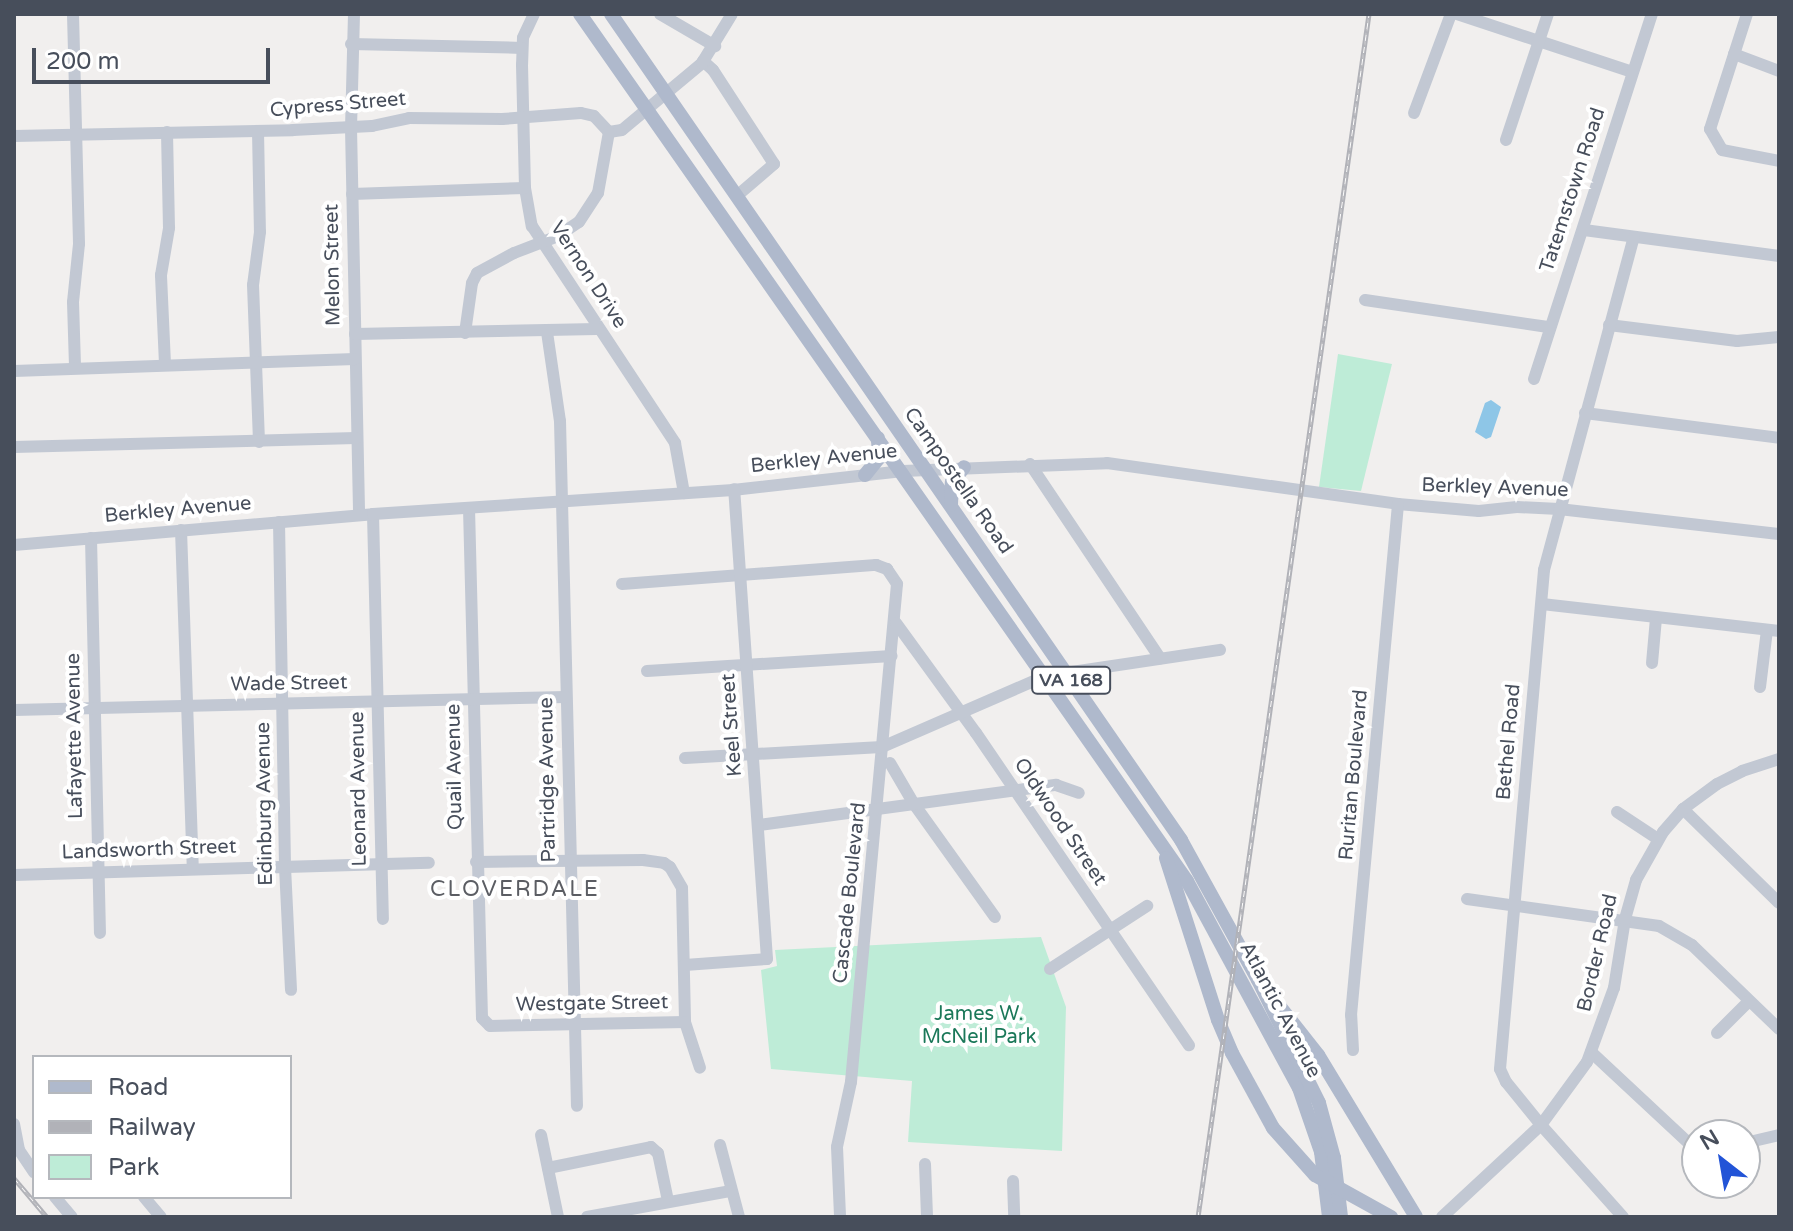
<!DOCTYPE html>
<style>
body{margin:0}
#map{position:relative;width:1793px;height:1231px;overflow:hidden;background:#f1efee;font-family:"Varela Round",sans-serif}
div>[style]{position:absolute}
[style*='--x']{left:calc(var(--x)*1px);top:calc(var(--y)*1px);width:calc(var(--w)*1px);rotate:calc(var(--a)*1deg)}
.green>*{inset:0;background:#beecd7}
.water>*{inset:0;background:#8ec6e7}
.minor>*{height:12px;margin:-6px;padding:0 6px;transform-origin:6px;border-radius:6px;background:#c2c8d3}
.major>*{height:14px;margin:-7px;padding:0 7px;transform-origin:7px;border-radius:7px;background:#afb9cc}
.rail>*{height:5px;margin-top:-2.5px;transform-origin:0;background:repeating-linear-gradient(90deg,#fff 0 6px,#b1b2b8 0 12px);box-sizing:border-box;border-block:2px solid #b1b2b8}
span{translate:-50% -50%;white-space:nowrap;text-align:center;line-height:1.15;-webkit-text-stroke:8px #fff;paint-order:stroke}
.shield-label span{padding:2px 6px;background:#fff;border:2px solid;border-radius:6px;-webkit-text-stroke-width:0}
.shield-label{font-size:18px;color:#474e5b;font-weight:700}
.street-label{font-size:20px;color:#474e5b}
.park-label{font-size:20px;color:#1b7859}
.neighbourhood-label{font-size:22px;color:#5b5d63;letter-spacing:2px}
.frame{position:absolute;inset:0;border:16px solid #474e5b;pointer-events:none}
.legend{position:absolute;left:32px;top:1055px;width:260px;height:144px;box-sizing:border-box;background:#fff;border:2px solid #b5b8bd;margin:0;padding:10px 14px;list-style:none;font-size:24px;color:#474e5b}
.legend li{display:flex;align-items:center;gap:16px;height:40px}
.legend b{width:40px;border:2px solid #b5b8bd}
.north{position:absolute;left:1681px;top:1119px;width:80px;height:80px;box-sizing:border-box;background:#fff;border:2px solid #b5b8bd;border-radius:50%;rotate:329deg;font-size:22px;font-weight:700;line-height:32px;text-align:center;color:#474e5b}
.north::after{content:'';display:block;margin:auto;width:28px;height:36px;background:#2254d7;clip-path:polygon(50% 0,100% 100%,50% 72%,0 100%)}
.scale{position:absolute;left:32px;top:48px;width:238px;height:36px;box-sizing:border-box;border:4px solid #474e5b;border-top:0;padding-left:10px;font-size:24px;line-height:28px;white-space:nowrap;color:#474e5b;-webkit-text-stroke:6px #fff;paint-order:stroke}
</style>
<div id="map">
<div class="green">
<i style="clip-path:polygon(1338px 354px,1392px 364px,1361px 491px,1319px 487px)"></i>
<i style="clip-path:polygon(1041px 937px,1066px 1007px,1062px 1151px,908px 1142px,912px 1081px,771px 1069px,761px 970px,777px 966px,775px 950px)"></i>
</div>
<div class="water">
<i style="clip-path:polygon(1491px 400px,1501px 407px,1491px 437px,1486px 439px,1475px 432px,1485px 403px)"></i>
</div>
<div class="minor">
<i style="--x:73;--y:14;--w:230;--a:88.5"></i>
<i style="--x:79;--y:244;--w:58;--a:95.9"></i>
<i style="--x:73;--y:302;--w:65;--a:88.2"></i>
<i style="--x:354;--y:14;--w:114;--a:91.5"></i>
<i style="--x:351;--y:128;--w:387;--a:88.8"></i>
<i style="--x:534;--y:14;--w:26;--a:115"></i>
<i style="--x:523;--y:38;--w:27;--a:92"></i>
<i style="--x:522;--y:65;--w:123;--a:88.6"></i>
<i style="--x:525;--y:188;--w:39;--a:80"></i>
<i style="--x:532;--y:226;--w:260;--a:56.6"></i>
<i style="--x:675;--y:443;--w:51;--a:79.8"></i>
<i style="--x:660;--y:14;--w:64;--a:30.2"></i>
<i style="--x:1457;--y:14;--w:184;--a:18.3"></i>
<i style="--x:1747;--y:14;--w:121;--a:107.8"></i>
<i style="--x:1710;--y:129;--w:24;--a:60"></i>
<i style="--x:1722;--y:150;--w:58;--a:10.9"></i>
<i style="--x:351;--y:44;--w:171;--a:1.3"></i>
<i style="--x:1734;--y:54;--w:48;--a:20.7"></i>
<i style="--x:703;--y:61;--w:13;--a:42"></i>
<i style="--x:713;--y:70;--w:112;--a:57"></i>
<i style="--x:774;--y:164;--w:48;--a:139.3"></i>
<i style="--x:1414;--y:113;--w:106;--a:-69.5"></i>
<i style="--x:258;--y:131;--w:101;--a:88.9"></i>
<i style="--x:260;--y:232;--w:53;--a:97.5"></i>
<i style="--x:253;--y:285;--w:157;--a:87.8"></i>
<i style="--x:609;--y:132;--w:13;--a:-9"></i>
<i style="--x:622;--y:130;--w:104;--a:-39.9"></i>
<i style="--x:702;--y:63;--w:57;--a:-58.5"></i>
<i style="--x:14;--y:136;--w:279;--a:-1.2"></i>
<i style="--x:293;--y:130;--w:79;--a:-2.9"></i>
<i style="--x:372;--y:126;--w:38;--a:-12"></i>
<i style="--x:409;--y:118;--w:93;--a:0.6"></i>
<i style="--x:502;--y:119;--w:79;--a:-4.3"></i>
<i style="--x:581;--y:113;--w:13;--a:13"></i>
<i style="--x:594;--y:116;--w:22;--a:47"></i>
<i style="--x:1506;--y:140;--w:133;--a:-71.6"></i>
<i style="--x:352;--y:194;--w:173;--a:-2"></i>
<i style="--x:1584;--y:230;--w:197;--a:7.6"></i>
<i style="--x:1365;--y:300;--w:185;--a:8.4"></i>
<i style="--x:1609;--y:325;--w:129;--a:7.1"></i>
<i style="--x:1737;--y:341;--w:42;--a:-5.4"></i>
<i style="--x:547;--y:332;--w:90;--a:81.7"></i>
<i style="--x:560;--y:421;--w:685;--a:88.58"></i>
<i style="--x:465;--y:333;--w:50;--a:-82"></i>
<i style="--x:472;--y:283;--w:11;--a:-63"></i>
<i style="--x:477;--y:273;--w:42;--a:-28.4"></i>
<i style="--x:514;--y:253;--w:47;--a:-21.1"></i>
<i style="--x:558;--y:236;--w:25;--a:-34"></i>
<i style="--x:579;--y:222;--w:35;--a:-57"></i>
<i style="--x:598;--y:193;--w:62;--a:-79.8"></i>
<i style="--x:355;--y:334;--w:242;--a:-1.2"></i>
<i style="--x:165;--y:364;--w:89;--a:-92.6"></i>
<i style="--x:161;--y:275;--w:48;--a:-80.3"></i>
<i style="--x:169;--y:228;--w:96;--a:-91.2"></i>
<i style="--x:14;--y:371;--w:341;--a:-2"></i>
<i style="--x:1534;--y:379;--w:384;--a:-72.1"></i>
<i style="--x:1585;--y:413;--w:196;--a:7.3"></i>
<i style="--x:14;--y:447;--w:342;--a:-1.5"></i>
<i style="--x:1030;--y:464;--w:234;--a:56.2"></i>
<i style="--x:469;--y:508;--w:510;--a:88.54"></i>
<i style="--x:482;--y:1018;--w:11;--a:45"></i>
<i style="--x:490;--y:1026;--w:195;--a:-1.2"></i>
<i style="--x:373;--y:514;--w:405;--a:88.6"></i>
<i style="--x:279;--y:522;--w:345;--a:89"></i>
<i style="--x:285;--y:867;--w:123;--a:87.2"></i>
<i style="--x:181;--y:530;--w:338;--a:88"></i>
<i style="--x:91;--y:538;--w:395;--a:88.7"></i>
<i style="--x:14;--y:545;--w:360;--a:-4.9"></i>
<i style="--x:373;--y:514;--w:361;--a:-3.8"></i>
<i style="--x:733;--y:490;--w:171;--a:-6.4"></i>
<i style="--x:903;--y:471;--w:204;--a:-2.2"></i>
<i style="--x:1107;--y:463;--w:294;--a:8"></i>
<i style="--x:1398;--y:504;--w:81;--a:4.9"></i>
<i style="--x:1479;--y:511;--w:38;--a:-6"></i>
<i style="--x:1517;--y:507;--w:42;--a:2.7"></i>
<i style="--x:1559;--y:509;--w:221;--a:6.5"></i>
<i style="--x:622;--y:584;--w:255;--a:-4.3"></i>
<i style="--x:876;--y:565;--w:12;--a:20"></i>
<i style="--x:887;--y:569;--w:18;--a:56"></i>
<i style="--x:897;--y:584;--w:500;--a:95.28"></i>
<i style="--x:851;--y:1082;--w:66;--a:102.2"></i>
<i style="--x:837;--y:1147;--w:70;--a:87.5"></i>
<i style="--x:1542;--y:604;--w:239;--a:6.5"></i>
<i style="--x:896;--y:623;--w:136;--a:54"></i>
<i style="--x:976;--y:733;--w:378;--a:55.7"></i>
<i style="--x:1652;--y:663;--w:45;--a:-84.9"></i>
<i style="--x:647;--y:671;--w:245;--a:-3.5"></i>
<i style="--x:1760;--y:687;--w:57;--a:-83"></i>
<i style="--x:14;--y:710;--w:552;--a:-1.35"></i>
<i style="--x:685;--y:758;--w:197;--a:-3.2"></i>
<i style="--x:882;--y:747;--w:178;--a:-23.5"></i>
<i style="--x:1045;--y:676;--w:177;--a:-8.5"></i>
<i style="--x:890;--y:763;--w:48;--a:59.7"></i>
<i style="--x:914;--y:804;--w:139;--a:54.4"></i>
<i style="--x:1683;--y:809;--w:134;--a:44.4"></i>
<i style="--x:1617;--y:812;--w:49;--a:33.4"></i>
<i style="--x:759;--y:825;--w:300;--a:-7.7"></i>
<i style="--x:1056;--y:785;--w:24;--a:19"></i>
<i style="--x:476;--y:862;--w:167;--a:-0.7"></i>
<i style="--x:643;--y:860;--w:21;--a:8"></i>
<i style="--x:664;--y:863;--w:7;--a:34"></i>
<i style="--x:670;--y:867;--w:24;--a:60"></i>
<i style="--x:682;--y:888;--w:134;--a:88.7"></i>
<i style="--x:685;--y:1022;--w:48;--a:71.9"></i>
<i style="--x:14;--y:875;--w:415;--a:-1.7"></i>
<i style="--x:1467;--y:899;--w:194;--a:8"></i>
<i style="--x:1659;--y:926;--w:38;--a:30"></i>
<i style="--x:1692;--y:945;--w:121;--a:44"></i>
<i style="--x:685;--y:965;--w:82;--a:-4.2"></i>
<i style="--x:767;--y:959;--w:471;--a:-94"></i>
<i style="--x:1050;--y:969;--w:116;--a:-33"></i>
<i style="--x:1717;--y:1033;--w:45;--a:-45"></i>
<i style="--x:1353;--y:1050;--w:35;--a:-93"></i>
<i style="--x:1351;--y:1015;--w:513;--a:-84.74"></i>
<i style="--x:1591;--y:1052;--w:145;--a:43"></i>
<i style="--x:14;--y:1124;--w:26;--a:79"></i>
<i style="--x:19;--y:1150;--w:27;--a:56"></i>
<i style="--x:541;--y:1135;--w:84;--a:78.3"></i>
<i style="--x:1745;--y:1143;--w:35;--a:-13"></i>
<i style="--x:720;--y:1145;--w:74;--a:75.2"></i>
<i style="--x:925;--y:1164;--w:53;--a:87.8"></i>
<i style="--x:548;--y:1168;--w:105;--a:-11.5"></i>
<i style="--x:651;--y:1147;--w:9;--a:41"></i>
<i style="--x:658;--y:1153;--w:49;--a:78.2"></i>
<i style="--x:1013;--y:1181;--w:36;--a:88"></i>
<i style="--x:55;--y:1197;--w:26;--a:50"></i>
<i style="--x:144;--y:1197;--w:26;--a:50"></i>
<i style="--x:587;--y:1217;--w:145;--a:-10.3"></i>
<i style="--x:1442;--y:1217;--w:135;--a:-42.9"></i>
<i style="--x:1541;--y:1125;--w:78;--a:-53.9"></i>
<i style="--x:1587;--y:1062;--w:79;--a:-70"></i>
<i style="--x:1614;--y:988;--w:70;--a:-80.9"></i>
<i style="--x:1625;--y:919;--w:41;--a:-74.2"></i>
<i style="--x:1636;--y:880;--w:55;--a:-60.6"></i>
<i style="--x:1663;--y:832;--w:30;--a:-49"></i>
<i style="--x:1683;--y:809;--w:42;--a:-36.3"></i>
<i style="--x:1717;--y:784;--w:28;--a:-27"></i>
<i style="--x:1742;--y:771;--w:39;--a:-18"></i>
<i style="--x:1623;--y:1217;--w:123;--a:-131.7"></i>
<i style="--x:1541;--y:1125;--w:55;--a:-129.1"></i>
<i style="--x:1506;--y:1082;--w:14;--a:-115"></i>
<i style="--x:1500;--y:1069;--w:501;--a:-84.96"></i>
<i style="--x:1544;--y:570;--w:345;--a:-74.9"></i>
</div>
<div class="major">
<i style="--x:580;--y:14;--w:1058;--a:55"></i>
<i style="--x:1187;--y:881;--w:235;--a:61.6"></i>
<i style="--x:1299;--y:1088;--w:68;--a:71"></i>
<i style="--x:1321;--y:1152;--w:65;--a:83"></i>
<i style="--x:611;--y:14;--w:1004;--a:55.39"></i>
<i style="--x:1181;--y:840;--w:160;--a:61.2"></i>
<i style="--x:1258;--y:980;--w:137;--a:63.6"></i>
<i style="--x:1319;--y:1103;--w:57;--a:74.7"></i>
<i style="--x:1334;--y:1158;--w:59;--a:83.2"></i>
<i style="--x:865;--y:475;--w:22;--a:-51"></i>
<i style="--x:879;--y:458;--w:20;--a:-93"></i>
<i style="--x:951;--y:505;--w:23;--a:-88"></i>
<i style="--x:952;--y:482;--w:19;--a:-51"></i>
<i style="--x:1166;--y:858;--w:170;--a:72.2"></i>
<i style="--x:1218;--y:1020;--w:36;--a:67"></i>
<i style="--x:1232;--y:1053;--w:85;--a:61.3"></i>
<i style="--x:1273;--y:1128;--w:63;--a:48.2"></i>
<i style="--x:1315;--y:1175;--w:87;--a:28.9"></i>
<i style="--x:1277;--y:1003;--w:66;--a:51.7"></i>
<i style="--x:1318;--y:1055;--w:189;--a:58.8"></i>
</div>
<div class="rail">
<i style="--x:14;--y:1178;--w:51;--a:49.8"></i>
<i style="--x:1198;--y:1217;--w:1215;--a:-81.91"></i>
</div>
<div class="shield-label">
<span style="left:1071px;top:680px">VA 168</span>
</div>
<div class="street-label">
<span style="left:338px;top:105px;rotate:-5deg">Cypress Street</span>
<span style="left:1573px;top:190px;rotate:-72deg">Tatemstown Road</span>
<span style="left:333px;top:265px;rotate:-91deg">Melon Street</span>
<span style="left:588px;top:275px;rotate:57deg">Vernon Drive</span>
<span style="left:824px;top:459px;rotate:-6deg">Berkley Avenue</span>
<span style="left:958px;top:481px;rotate:55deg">Campostella Road</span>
<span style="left:1495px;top:488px;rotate:2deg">Berkley Avenue</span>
<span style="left:178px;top:510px;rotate:-5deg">Berkley Avenue</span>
<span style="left:289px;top:684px;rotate:-1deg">Wade Street</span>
<span style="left:732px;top:725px;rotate:-94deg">Keel Street</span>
<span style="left:75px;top:736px;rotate:-91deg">Lafayette Avenue</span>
<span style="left:1509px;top:742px;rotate:-85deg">Bethel Road</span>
<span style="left:455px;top:767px;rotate:-91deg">Quail Avenue</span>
<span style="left:1354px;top:775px;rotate:-85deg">Ruritan Boulevard</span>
<span style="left:548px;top:780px;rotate:-91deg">Partridge Avenue</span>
<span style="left:359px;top:789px;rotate:-91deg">Leonard Avenue</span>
<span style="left:265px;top:804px;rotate:-91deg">Edinburg Avenue</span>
<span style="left:1060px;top:822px;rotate:56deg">Oldwood Street</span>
<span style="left:149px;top:850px;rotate:-2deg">Landsworth Street</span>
<span style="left:850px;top:893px;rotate:-84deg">Cascade Boulevard</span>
<span style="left:1598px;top:953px;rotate:-77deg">Border Road</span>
<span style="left:592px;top:1004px;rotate:-1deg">Westgate Street</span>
<span style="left:1280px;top:1010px;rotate:62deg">Atlantic Avenue</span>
</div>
<div class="park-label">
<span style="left:979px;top:1026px">James W.<br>McNeil Park</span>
</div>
<div class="neighbourhood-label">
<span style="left:515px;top:890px">CLOVERDALE</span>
</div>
<div class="frame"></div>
<ul class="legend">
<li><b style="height:10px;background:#afb9cc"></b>Road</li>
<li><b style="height:10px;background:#b1b2b8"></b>Railway</li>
<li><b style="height:22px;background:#beecd7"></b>Park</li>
</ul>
<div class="north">N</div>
<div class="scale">200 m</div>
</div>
